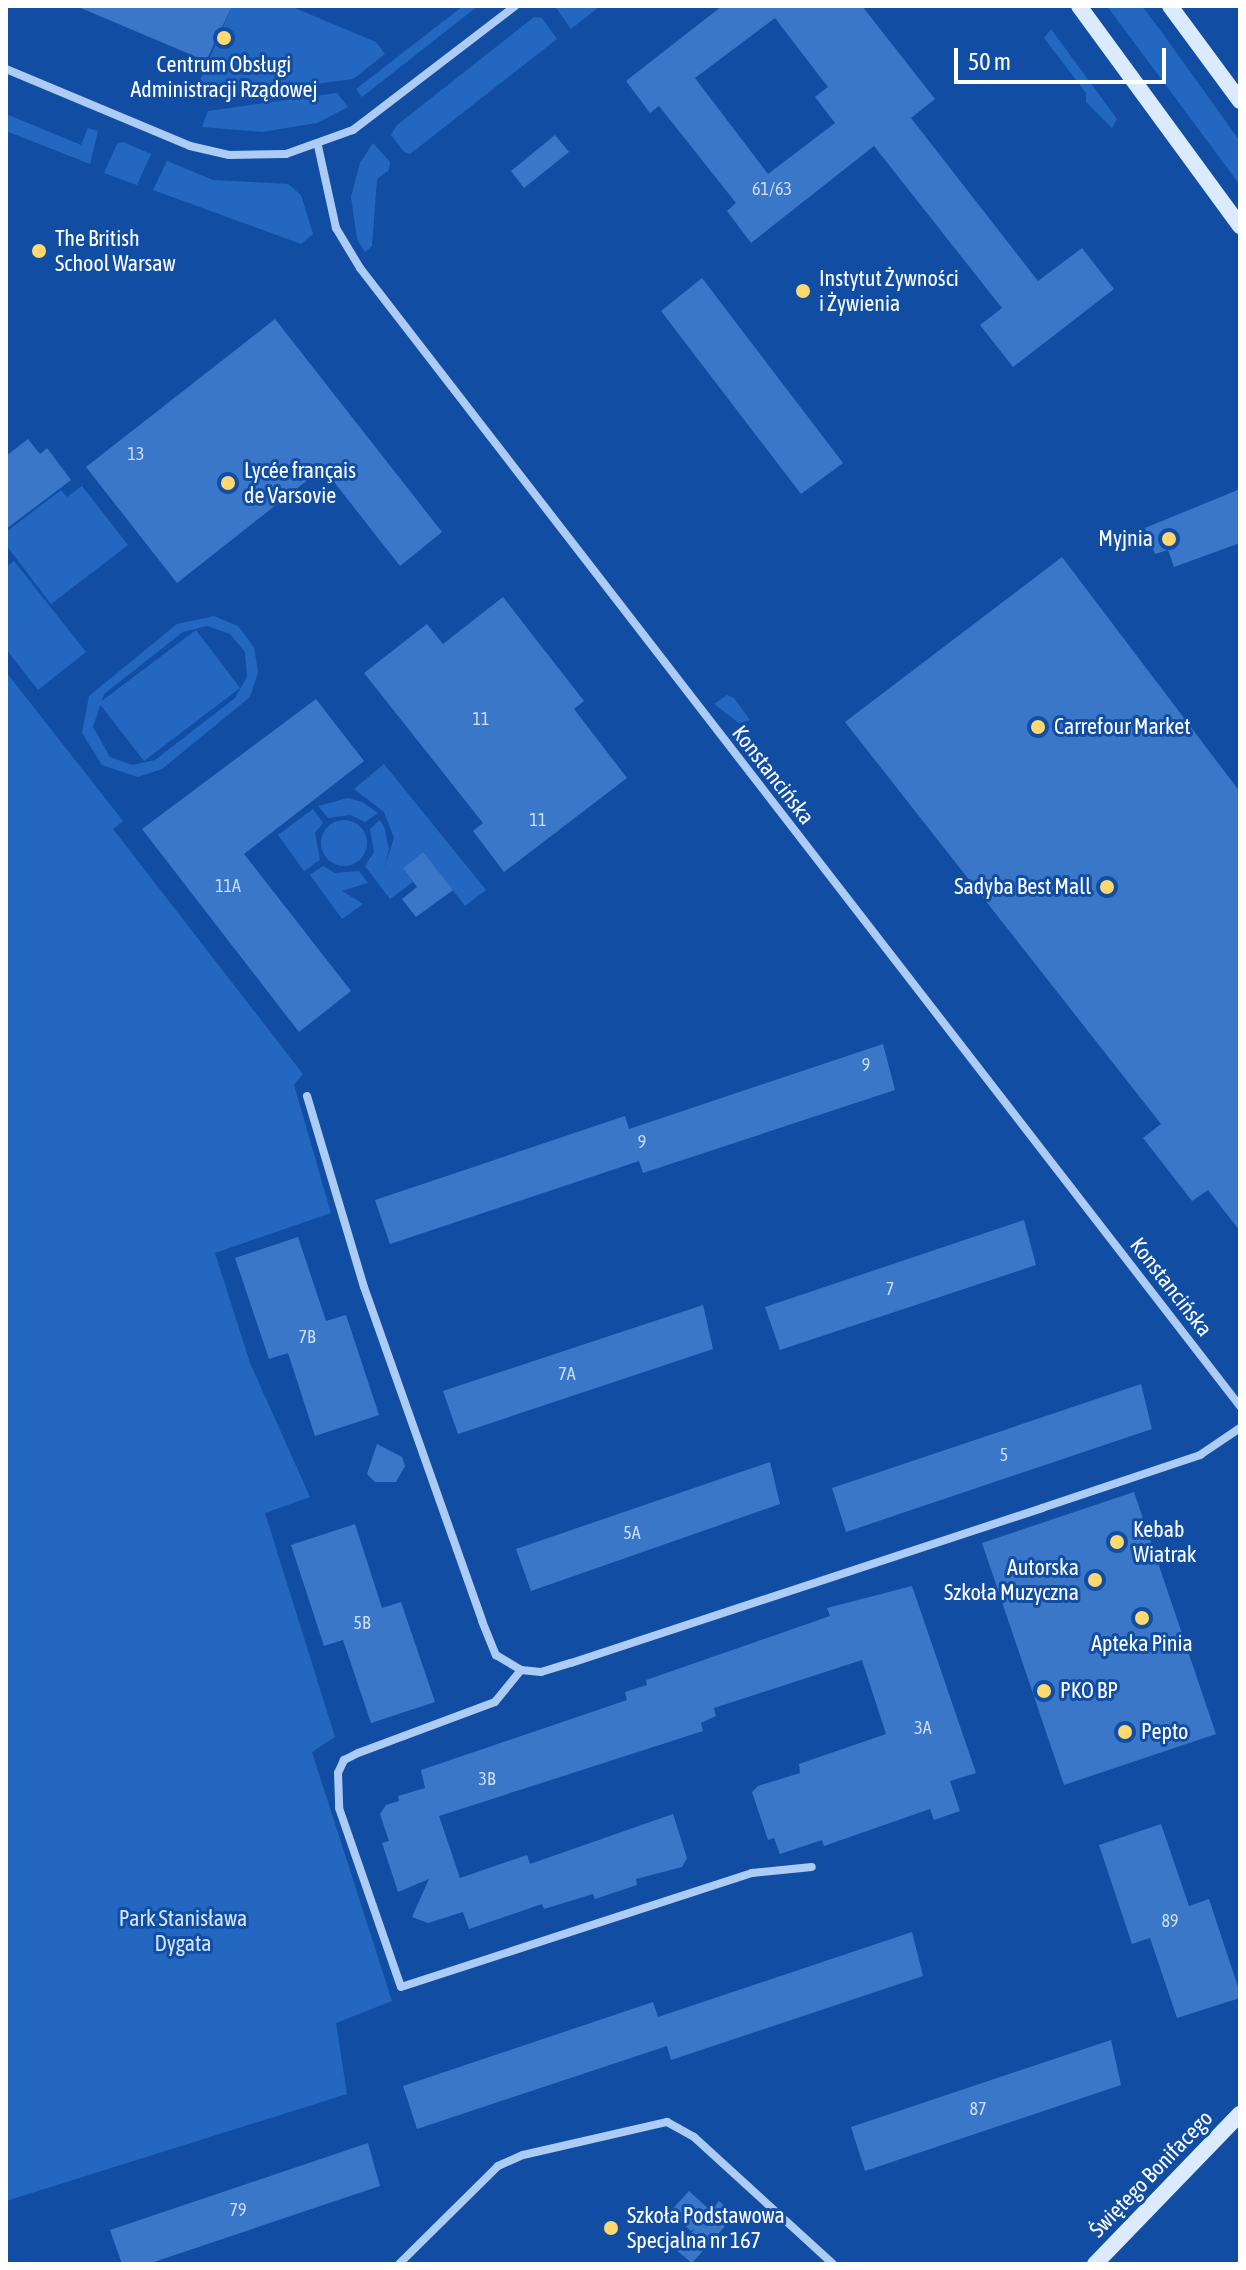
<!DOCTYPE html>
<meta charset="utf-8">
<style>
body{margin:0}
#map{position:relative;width:1246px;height:2270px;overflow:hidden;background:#114ea3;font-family:"Asap Condensed",sans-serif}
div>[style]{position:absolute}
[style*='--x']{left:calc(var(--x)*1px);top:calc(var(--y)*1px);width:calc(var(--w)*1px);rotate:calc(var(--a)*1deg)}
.green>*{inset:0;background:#2467c1}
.round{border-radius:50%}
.building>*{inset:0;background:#3a77c9}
.street>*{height:8px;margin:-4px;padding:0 4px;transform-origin:4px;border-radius:4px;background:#accbf5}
.secondary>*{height:16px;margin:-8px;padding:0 8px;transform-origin:8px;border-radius:8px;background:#dceafe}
.dots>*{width:22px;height:22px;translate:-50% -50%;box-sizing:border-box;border:4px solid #114ea3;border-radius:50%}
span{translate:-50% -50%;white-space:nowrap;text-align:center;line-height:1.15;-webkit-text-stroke:6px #114ea3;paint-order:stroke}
.number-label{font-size:18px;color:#ceddf2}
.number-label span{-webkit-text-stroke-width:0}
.poi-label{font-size:22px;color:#fff}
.left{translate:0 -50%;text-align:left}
.right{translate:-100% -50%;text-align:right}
.street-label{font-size:22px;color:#fff}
.park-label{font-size:22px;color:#d5e7fe}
.frame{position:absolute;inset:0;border:8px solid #fff;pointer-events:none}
.scale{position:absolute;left:954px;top:48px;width:212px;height:36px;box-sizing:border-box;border:4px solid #fff;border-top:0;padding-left:10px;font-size:24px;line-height:28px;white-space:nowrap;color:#fff;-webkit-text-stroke:6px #114ea3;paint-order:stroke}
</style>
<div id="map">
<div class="green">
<i style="clip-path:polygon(232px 6px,290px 6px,376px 42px,385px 54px,353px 79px,219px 97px,196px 90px)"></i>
<i style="clip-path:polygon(463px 6px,478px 6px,362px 97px,356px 89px)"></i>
<i style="clip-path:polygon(555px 6px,600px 6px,571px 29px)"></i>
<i style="clip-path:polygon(1107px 6px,1142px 6px,1160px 30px,1240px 141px,1240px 185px)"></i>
<i style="clip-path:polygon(534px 17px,542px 18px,557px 39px,410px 154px,404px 152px,391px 135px,397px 125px)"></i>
<i style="clip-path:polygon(1051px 29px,1117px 119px,1112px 128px,1086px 102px,1086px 93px,1044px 38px)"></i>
<i style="clip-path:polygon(337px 93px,348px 107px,317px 123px,262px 132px,202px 127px,208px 111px)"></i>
<i style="clip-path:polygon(6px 114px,81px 145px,88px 128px,98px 131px,90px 164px,6px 131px)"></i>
<i style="clip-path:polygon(123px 142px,151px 154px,137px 185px,104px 173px,117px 144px)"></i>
<i style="clip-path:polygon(373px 143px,390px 162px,389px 170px,377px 179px,372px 246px,365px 252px,357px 239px,351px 197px,360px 163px)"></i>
<i style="clip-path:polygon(167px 161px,213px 180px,288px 184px,301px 195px,313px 234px,301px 244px,153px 190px)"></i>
<i style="clip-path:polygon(82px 486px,128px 545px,51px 604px,6px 545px,6px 532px,61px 490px,67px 497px)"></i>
<i style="clip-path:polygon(14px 561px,86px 652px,38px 690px,6px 649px,6px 567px)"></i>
<i style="clip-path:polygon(evenodd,214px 616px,238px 626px,254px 647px,258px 672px,250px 697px,162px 769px,138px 777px,102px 765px,82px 733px,89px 696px,177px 624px,214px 616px,207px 626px,230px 634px,245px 652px,247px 677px,235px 698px,155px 760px,132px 765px,110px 757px,93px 727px,104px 694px,183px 632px,207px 626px)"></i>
<i style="clip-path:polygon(196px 630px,240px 688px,144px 761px,99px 703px)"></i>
<i style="clip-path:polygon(6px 672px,123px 821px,113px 829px,303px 1074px,294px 1085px,331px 1213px,215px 1253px,250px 1363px,310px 1497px,265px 1513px,335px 1737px,312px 1752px,392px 2001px,336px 2023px,347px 2094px,6px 2201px)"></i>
<i style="clip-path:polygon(727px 695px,734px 698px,750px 720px,739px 723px,714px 704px)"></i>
<i style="clip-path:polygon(384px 764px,486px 890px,465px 906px,423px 852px,403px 868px,413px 882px,390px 899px,365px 866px,374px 852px,370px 829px,380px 820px,384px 827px,389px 849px,384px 868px,394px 838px,384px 812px,354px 789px)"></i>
<i style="clip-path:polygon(348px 798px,362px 802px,378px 813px,365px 822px,350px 815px,328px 818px,318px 806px)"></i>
<i style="clip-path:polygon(313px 809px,323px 823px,315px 833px,320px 860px,304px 871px,278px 835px)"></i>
<i class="round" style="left:321px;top:820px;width:46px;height:46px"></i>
<i style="clip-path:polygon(323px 866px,335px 873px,359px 871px,368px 883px,342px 891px,363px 904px,342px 919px,310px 875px)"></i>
</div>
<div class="building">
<i style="clip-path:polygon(76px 6px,232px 6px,206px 61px)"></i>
<i style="clip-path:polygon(evenodd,722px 6px,862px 6px,935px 99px,911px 118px,1038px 281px,1082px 248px,1114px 289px,1013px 367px,980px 325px,1002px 308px,874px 146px,751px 243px,727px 211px,736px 203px,659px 106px,650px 113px,626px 81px,722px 6px,775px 18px,828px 87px,815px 97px,835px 123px,768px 174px,695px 78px,775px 18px)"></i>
<i style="clip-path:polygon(555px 135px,569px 152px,524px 188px,511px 171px)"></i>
<i style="clip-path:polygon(702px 278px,843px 463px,801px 494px,661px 311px)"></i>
<i style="clip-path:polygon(275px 319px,442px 532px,400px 566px,323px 468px,177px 583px,86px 467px)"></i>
<i style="clip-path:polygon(28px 439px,40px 454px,47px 448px,71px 480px,6px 529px,6px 456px)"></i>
<i style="clip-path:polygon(1240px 489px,1240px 543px,1174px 567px,1168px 550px,1155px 554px,1145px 528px)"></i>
<i style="clip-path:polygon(1062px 557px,1240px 792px,1240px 1231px,1208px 1190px,1192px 1201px,1143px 1138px,1161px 1124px,845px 722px)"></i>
<i style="clip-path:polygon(503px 597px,584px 701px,574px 709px,627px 778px,504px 872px,473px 831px,483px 823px,364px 673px,427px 624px,443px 644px)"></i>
<i style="clip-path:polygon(316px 699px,364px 761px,244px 854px,351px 991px,299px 1032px,142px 829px)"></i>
<i style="clip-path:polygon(423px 852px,453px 890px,416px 917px,402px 899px,417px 887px,403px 868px)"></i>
<i style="clip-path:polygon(883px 1044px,895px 1090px,643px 1173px,639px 1161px,390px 1244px,375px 1200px,625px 1116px,629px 1129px)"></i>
<i style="clip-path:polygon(1024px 1220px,1036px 1265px,780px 1350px,765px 1307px)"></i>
<i style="clip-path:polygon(298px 1237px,326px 1321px,346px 1315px,379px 1415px,315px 1436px,288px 1353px,269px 1359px,235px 1258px)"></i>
<i style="clip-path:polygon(703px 1305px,713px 1349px,458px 1434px,443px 1391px)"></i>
<i style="clip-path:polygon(1141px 1384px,1152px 1429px,846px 1532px,832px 1488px)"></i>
<i style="clip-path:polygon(377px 1444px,402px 1457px,405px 1466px,396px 1482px,375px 1482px,367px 1474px)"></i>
<i style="clip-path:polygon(770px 1462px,780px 1504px,531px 1591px,516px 1549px)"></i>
<i style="clip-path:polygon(1134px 1492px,1216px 1734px,1064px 1785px,982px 1543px)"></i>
<i style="clip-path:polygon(355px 1524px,382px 1608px,401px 1602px,435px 1702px,371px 1723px,343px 1640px,324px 1646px,291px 1545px)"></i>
<i style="clip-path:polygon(912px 1586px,976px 1773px,950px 1781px,960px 1811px,934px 1820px,930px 1809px,824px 1846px,822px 1840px,780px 1854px,774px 1838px,768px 1840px,752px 1792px,758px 1786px,800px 1773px,799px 1764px,886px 1734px,862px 1660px,714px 1708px,716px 1716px,701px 1723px,703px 1731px,439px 1816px,460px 1878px,527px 1855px,530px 1864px,673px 1814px,687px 1858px,682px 1867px,636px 1879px,637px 1885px,595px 1899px,593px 1894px,544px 1909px,542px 1904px,469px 1929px,463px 1912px,428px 1923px,412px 1917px,429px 1879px,398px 1892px,382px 1843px,389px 1841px,380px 1814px,386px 1805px,399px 1801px,398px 1796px,425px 1788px,421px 1770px,627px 1700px,625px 1692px,647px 1685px,646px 1680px,830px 1616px,827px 1608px)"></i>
<i style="clip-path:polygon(1161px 1824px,1189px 1906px,1209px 1899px,1240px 1993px,1240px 1998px,1177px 2018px,1150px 1938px,1132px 1944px,1099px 1845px)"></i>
<i style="clip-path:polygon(912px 1932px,923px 1976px,671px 2060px,667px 2046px,417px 2129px,403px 2086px,653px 2002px,658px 2017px)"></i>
<i style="clip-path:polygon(1111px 2040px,1121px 2085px,865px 2171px,851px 2127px)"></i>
<i style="clip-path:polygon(368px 2143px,380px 2186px,148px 2264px,122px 2264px,110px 2230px)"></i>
<i style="clip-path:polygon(689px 2191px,711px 2211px,719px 2201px,735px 2215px,692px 2263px,676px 2250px,695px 2229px,691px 2231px,670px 2212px)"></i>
</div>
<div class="street">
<i style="--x:6;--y:69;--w:199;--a:22.7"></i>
<i style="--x:190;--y:146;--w:40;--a:13"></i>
<i style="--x:229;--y:155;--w:57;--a:-1"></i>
<i style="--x:286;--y:154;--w:71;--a:-19.7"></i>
<i style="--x:353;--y:130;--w:204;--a:-37.4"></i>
<i style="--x:318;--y:146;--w:84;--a:77.6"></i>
<i style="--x:336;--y:228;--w:47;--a:59"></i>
<i style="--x:360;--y:268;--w:1439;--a:52.29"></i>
<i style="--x:307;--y:1096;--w:199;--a:73.4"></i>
<i style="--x:364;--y:1287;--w:354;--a:70.5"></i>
<i style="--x:482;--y:1621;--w:37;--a:68"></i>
<i style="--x:496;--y:1655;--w:29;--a:31"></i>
<i style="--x:521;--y:1670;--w:20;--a:6"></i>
<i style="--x:541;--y:1672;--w:31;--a:-17"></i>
<i style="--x:571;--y:1663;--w:496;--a:-18.2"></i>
<i style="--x:1042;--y:1508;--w:167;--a:-18.5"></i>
<i style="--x:1200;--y:1455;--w:48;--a:-34"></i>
<i style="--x:521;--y:1670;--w:41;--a:129.1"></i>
<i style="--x:495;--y:1702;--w:146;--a:159.6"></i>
<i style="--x:358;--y:1753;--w:16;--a:153"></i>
<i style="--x:344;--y:1760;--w:14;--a:115"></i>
<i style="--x:338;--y:1773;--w:35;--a:88"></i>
<i style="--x:339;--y:1808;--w:189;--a:70.9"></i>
<i style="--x:401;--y:1987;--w:369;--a:-18"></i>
<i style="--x:752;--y:1873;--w:60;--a:-5.7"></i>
<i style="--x:399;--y:2264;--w:139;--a:-44.7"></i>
<i style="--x:498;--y:2166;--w:27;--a:-24"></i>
<i style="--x:523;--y:2155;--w:148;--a:-12.9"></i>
<i style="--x:667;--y:2122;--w:31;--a:29"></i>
<i style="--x:694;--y:2137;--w:188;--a:42.4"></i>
</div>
<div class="secondary">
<i style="--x:1079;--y:6;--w:273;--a:53.8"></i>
<i style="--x:1170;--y:6;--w:118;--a:53.6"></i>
<i style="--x:1095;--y:2264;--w:209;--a:-46"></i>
</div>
<div class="dots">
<i style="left:224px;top:38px;background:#ffd970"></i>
<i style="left:39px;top:251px;background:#ffd970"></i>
<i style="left:803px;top:291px;background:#ffd970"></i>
<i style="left:228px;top:483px;background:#ffd970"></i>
<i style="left:1169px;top:539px;background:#ffd970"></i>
<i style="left:1038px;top:727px;background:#ffd970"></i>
<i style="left:1107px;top:887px;background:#ffd970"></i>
<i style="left:1117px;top:1542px;background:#ffd970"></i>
<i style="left:1095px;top:1580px;background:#ffd970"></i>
<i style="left:1142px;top:1618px;background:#ffd970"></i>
<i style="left:1044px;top:1691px;background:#ffd970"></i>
<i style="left:1125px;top:1732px;background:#ffd970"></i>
<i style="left:611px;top:2228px;background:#ffd970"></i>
</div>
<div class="number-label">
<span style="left:772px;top:189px">61/63</span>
<span style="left:136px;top:454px">13</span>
<span style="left:481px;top:719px">11</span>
<span style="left:538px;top:820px">11</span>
<span style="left:228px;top:886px">11A</span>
<span style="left:866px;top:1065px">9</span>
<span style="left:642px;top:1142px">9</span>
<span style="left:890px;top:1289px">7</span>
<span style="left:307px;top:1337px">7B</span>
<span style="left:567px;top:1374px">7A</span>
<span style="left:1004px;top:1455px">5</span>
<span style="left:632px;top:1533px">5A</span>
<span style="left:362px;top:1623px">5B</span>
<span style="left:923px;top:1728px">3A</span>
<span style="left:487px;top:1779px">3B</span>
<span style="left:1170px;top:1921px">89</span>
<span style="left:978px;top:2109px">87</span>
<span style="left:238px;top:2210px">79</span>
</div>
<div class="poi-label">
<span style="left:224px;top:77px">Centrum Obsługi<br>Administracji Rządowej</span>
<span class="left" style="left:55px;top:251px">The British<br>School Warsaw</span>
<span class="left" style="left:819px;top:291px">Instytut Żywności<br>i Żywienia</span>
<span class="left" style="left:244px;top:483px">Lycée français<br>de Varsovie</span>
<span class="right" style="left:1153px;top:539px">Myjnia</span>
<span class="left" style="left:1054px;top:727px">Carrefour Market</span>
<span class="right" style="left:1091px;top:887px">Sadyba Best Mall</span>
<span class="left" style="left:1133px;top:1542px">Kebab<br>Wiatrak</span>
<span class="right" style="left:1079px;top:1580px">Autorska<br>Szkoła Muzyczna</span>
<span style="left:1142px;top:1644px">Apteka Pinia</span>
<span class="left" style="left:1060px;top:1691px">PKO BP</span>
<span class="left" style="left:1141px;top:1732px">Pepto</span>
<span class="left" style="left:627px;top:2228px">Szkoła Podstawowa<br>Specjalna nr 167</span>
</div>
<div class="street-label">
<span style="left:773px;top:775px;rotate:52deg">Konstancińska</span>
<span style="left:1171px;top:1287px;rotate:52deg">Konstancińska</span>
<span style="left:1151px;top:2174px;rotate:-46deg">Świętego Bonifacego</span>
</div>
<div class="park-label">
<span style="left:183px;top:1931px">Park Stanisława<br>Dygata</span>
</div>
<div class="frame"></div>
<div class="scale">50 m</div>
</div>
